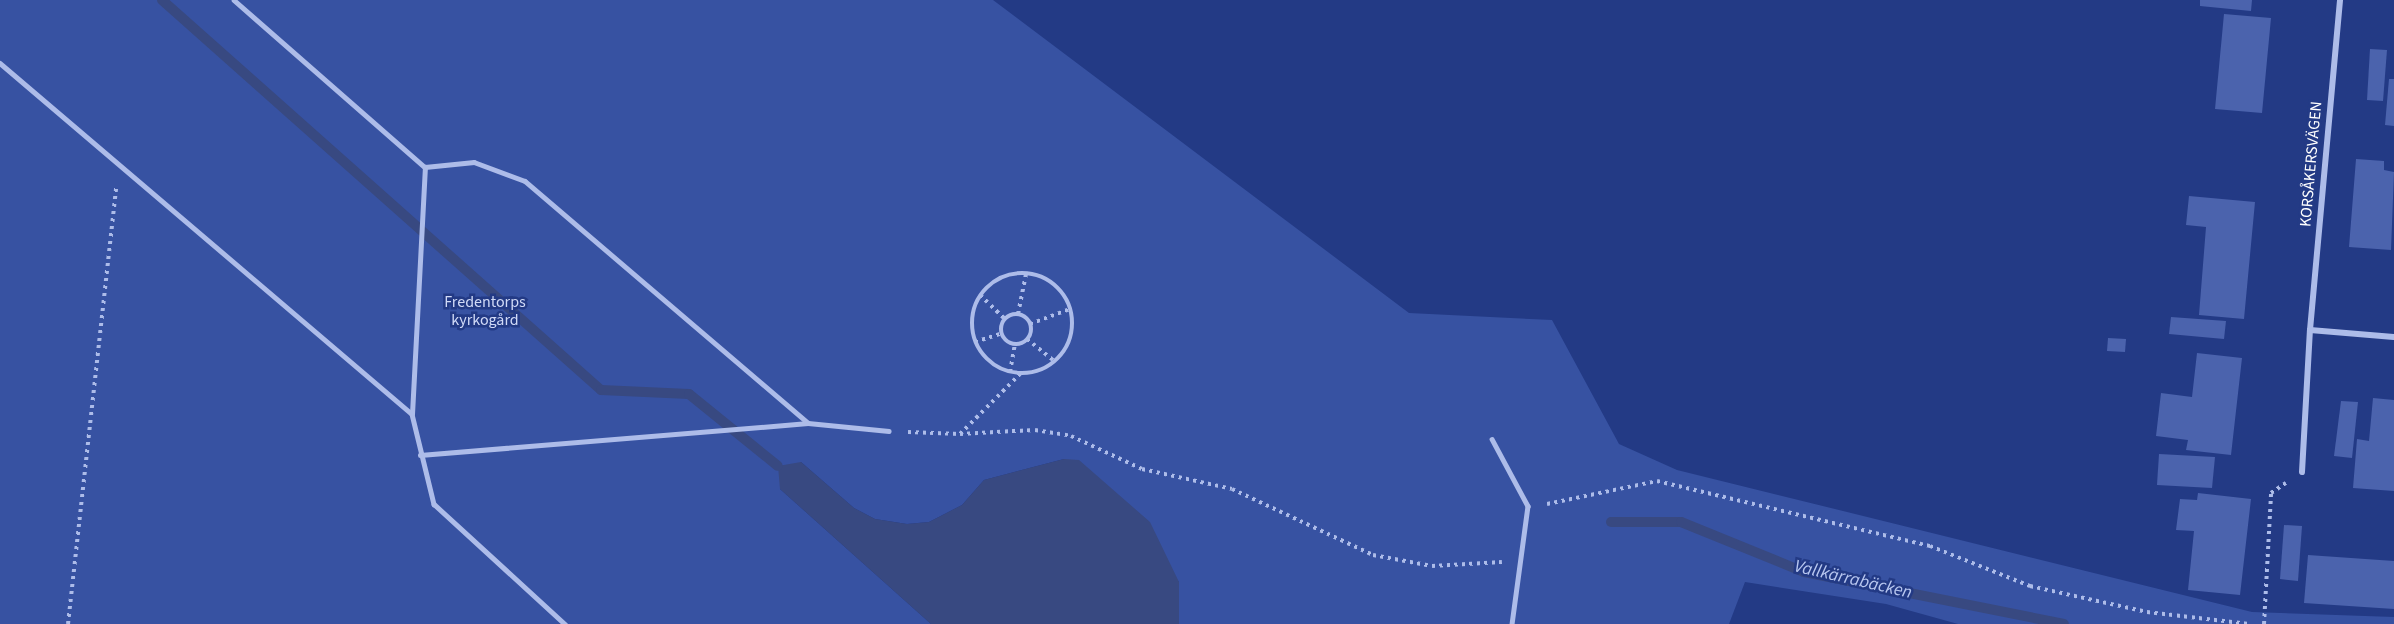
<!DOCTYPE html>
<meta charset="utf-8">
<style>
body{margin:0}
#map{position:relative;width:2394px;height:624px;overflow:hidden;background:#233a85;font-family:"Source Sans 3",sans-serif}
div>[style]{position:absolute}
[style*='--x']{left:calc(var(--x)*1px);top:calc(var(--y)*1px);width:calc(var(--w)*1px);rotate:calc(var(--a)*1deg)}
.green>*{inset:0;background:#3752a2}
.water>*{inset:0;background:#384981}
.stream>*{height:10px;margin:-5px;padding:0 5px;transform-origin:5px;border-radius:5px;background:#384981}
.building>*{inset:0;background:#4b63ad}
.path>*{height:4px;margin-top:-2px;transform-origin:0;background:repeating-linear-gradient(90deg,#adbce9 0 3px,transparent 0 7.5px)}
.path>.ring{margin:-2px;padding:0;box-sizing:content-box;background:none;border:4px solid #adbce9;border-radius:50%}
.service>*{height:4.5px;margin:-2.25px;padding:0 2.25px;transform-origin:2.25px;border-radius:2.25px;background:#adbce9}
.minor>*{height:6px;margin:-3px;padding:0 3px;transform-origin:3px;border-radius:3px;background:#adbce9}
span{translate:-50% -50%;white-space:nowrap;text-align:center;line-height:1.15;-webkit-text-stroke:5px #233a85;paint-order:stroke}
.street-label{font-size:16px;color:#fff}
.park-label{font-size:16px;color:#d1daf7}
.water-label{font-size:18px;color:#b8c7f0;font-style:italic}
</style>
<div id="map">
<div class="green">
<i style="clip-path:polygon(0 0,993px 0,1409px 313px,1552px 320px,1619px 444px,1677px 470px,2252px 612px,2394px 617px,2394px 624px,1958px 624px,1886px 604px,1745px 582px,1729px 624px,1179px 624px,1179px 582px,1064px 459px,984px 480px,962px 505px,929px 522px,907px 524px,875px 519px,854px 508px,801px 462px,780px 489px,931px 624px,0 624px)"></i>
</div>
<div class="water">
<i style="clip-path:polygon(1064px 459px,1079px 460px,1150px 522px,1179px 582px,1179px 624px,931px 624px,780px 489px,778px 466px,801px 462px,854px 508px,875px 519px,907px 524px,929px 522px,962px 505px,984px 480px)"></i>
</div>
<div class="stream">
<i style="--x:162;--y:0;--w:587;--a:41.62"></i>
<i style="--x:601;--y:390;--w:88;--a:2.6"></i>
<i style="--x:689;--y:394;--w:114;--a:39"></i>
<i style="--x:1611;--y:522;--w:70;--a:0"></i>
<i style="--x:1681;--y:522;--w:133;--a:22.1"></i>
<i style="--x:1804;--y:572;--w:265;--a:11.3"></i>
</div>
<div class="building">
<i style="clip-path:polygon(2200px 0,2252px 0,2251px 11px,2200px 6px)"></i>
<i style="clip-path:polygon(2224px 14px,2271px 18px,2262px 113px,2215px 109px)"></i>
<i style="clip-path:polygon(2370px 49px,2387px 50px,2383px 101px,2367px 100px)"></i>
<i style="clip-path:polygon(2389px 79px,2394px 79px,2394px 126px,2385px 125px)"></i>
<i style="clip-path:polygon(2356px 159px,2384px 161px,2384px 170px,2394px 172px,2391px 250px,2349px 247px)"></i>
<i style="clip-path:polygon(2189px 196px,2255px 202px,2244px 319px,2199px 315px,2206px 227px,2186px 225px)"></i>
<i style="clip-path:polygon(2171px 317px,2226px 321px,2224px 339px,2169px 334px)"></i>
<i style="clip-path:polygon(2108px 338px,2126px 339px,2125px 352px,2107px 351px)"></i>
<i style="clip-path:polygon(2197px 353px,2242px 358px,2231px 455px,2186px 450px,2188px 440px,2156px 436px,2161px 393px,2192px 397px)"></i>
<i style="clip-path:polygon(2373px 398px,2394px 400px,2394px 491px,2353px 488px,2357px 439px,2369px 441px)"></i>
<i style="clip-path:polygon(2341px 401px,2358px 402px,2352px 458px,2334px 456px)"></i>
<i style="clip-path:polygon(2159px 454px,2215px 457px,2212px 488px,2157px 485px)"></i>
<i style="clip-path:polygon(2198px 493px,2251px 499px,2240px 595px,2188px 590px,2194px 531px,2176px 530px,2180px 499px,2197px 500px)"></i>
<i style="clip-path:polygon(2284px 525px,2302px 526px,2298px 581px,2280px 579px)"></i>
<i style="clip-path:polygon(2308px 555px,2394px 561px,2394px 609px,2304px 603px)"></i>
</div>
<div class="path">
<i class="ring" style="left:972px;top:273px;width:96px;height:96px"></i>
<i style="--x:980;--y:295;--w:35;--a:44"></i>
<i class="ring" style="left:1001px;top:314px;width:26px;height:26px"></i>
<i style="--x:1018;--y:314;--w:41;--a:-78.7"></i>
<i style="--x:1030;--y:324;--w:43;--a:-20.6"></i>
<i style="--x:1027;--y:339;--w:35;--a:39"></i>
<i style="--x:975;--y:342;--w:28;--a:-18"></i>
<i style="--x:1010;--y:372;--w:28;--a:-80"></i>
<i style="--x:908;--y:432;--w:52;--a:2.2"></i>
<i style="--x:960;--y:434;--w:85;--a:-45"></i>
<i style="--x:960;--y:434;--w:75;--a:-3.1"></i>
<i style="--x:1035;--y:430;--w:36;--a:9"></i>
<i style="--x:1071;--y:436;--w:78;--a:24.9"></i>
<i style="--x:1142;--y:469;--w:92;--a:12.5"></i>
<i style="--x:1232;--y:489;--w:156;--a:25.1"></i>
<i style="--x:1373;--y:555;--w:60;--a:10.6"></i>
<i style="--x:1432;--y:566;--w:70;--a:-3.3"></i>
<i style="--x:1547;--y:504;--w:112;--a:-11.8"></i>
<i style="--x:1657;--y:481;--w:281;--a:13.4"></i>
<i style="--x:1930;--y:546;--w:108;--a:21.8"></i>
<i style="--x:2030;--y:586;--w:120;--a:12.5"></i>
<i style="--x:2147;--y:612;--w:103;--a:6.7"></i>
<i style="--x:68;--y:624;--w:441;--a:-83.7"></i>
<i style="--x:2264;--y:624;--w:131;--a:-86.9"></i>
<i style="--x:2271;--y:493;--w:18;--a:-34"></i>
</div>
<div class="service">
<i style="--x:234;--y:0;--w:254;--a:41.2"></i>
<i style="--x:425;--y:167;--w:49;--a:-5.8"></i>
<i style="--x:474;--y:162;--w:54;--a:20.4"></i>
<i style="--x:525;--y:181;--w:372;--a:40.5"></i>
<i style="--x:808;--y:423;--w:81;--a:5.6"></i>
<i style="--x:0;--y:63;--w:541;--a:40.43"></i>
<i style="--x:412;--y:414;--w:93;--a:76.3"></i>
<i style="--x:434;--y:504;--w:178;--a:42.5"></i>
<i style="--x:412;--y:414;--w:247;--a:-87"></i>
<i style="--x:1492;--y:439;--w:76;--a:61.8"></i>
<i style="--x:1528;--y:506;--w:119;--a:97.7"></i>
<i style="--x:420;--y:455;--w:389;--a:-4.7"></i>
</div>
<div class="minor">
<i style="--x:2310;--y:330;--w:331;--a:-84.8"></i>
<i style="--x:2302;--y:472;--w:142;--a:-86.8"></i>
<i style="--x:2310;--y:330;--w:84;--a:4.8"></i>
</div>
<div class="street-label">
<span style="left:2311px;top:164px;rotate:-85deg">KORSÅKERSVÄGEN</span>
</div>
<div class="park-label">
<span style="left:485px;top:311px">Fredentorps<br>kyrkogård</span>
</div>
<div class="water-label">
<span style="left:1853px;top:580px;rotate:13deg">Vallkärrabäcken</span>
</div>
</div>
